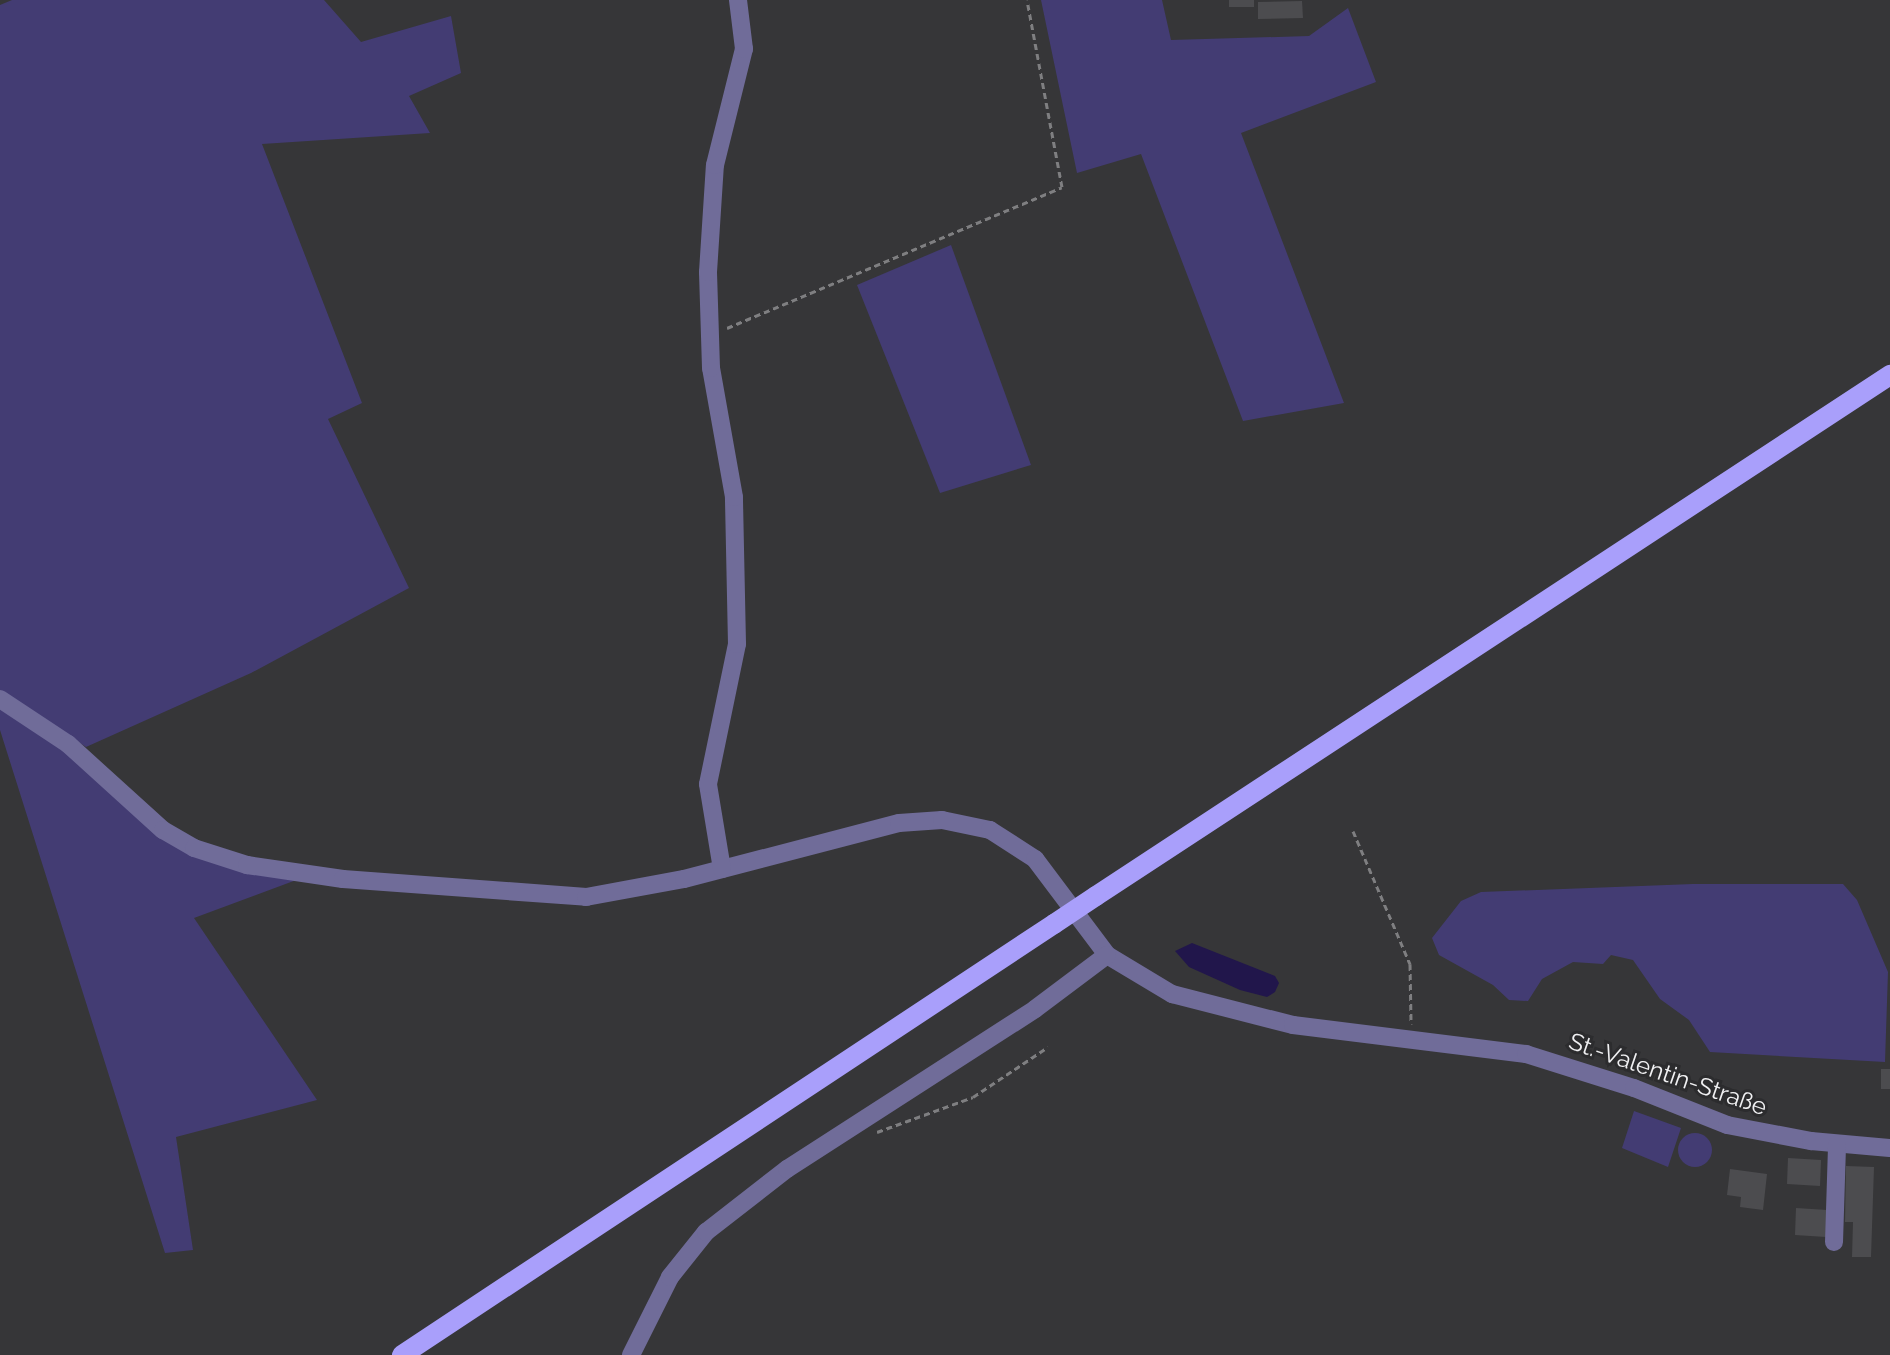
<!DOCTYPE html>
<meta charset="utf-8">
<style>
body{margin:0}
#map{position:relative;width:1890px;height:1355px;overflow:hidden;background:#363638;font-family:Raleway,sans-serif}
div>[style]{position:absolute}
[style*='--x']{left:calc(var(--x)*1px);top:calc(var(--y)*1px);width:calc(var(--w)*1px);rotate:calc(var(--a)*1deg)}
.green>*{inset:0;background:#433c73}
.round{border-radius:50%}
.water>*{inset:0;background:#21164b}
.building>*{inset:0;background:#4c4c4f}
.path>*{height:3px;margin-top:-1.5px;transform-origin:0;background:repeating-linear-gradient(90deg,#7f7f81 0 6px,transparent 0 10px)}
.street>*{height:18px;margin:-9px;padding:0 9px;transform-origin:9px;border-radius:9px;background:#706c99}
.primary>*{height:20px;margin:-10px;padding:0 10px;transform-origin:10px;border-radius:10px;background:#a99ffb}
.primary-bridge>*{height:20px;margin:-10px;padding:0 10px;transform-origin:10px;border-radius:10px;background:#a99ffb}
span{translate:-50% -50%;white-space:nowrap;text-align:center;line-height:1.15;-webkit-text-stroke:6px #2c2c2e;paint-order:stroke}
.street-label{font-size:24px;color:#f1f1f3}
</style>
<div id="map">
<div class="green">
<i style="clip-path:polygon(12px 0,324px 0,361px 42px,451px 16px,461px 73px,409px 96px,430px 133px,262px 144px,362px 403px,328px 419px,409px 588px,251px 673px,86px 747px,0 690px,0 5px)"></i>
<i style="clip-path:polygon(1041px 0,1162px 0,1171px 40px,1309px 36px,1348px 8px,1376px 82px,1241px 133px,1344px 403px,1243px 421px,1141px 154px,1077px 173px)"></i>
<i style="clip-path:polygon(951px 245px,1031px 465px,940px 493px,857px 285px)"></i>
<i style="clip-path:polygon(0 702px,64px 743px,168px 836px,299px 879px,194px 918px,317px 1100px,176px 1137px,193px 1250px,165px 1253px,0 730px)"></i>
<i style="clip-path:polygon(1693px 884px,1843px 884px,1857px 900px,1888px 972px,1885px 1062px,1710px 1052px,1689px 1020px,1660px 999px,1633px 960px,1611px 955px,1603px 964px,1573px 962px,1542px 979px,1528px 1001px,1509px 1000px,1493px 985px,1439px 955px,1432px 938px,1461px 901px,1481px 892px)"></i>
<i style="clip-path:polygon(1634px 1111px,1681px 1128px,1668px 1167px,1622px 1148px)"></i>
<i class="round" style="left:1678px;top:1133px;width:34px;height:34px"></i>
</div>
<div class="water">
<i style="clip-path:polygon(1192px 943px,1275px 976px,1279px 983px,1275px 992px,1267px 997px,1240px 990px,1189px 967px,1175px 951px)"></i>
</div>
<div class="building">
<i style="clip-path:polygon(1229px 0,1254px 0,1254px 7px,1229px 7px)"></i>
<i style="clip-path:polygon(1302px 1px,1303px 18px,1258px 19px,1258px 2px)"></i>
<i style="clip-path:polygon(1881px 1069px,1890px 1069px,1890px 1089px,1881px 1089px)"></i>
<i style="clip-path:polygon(1788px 1158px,1821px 1160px,1820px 1186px,1787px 1184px)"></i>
<i style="clip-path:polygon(1846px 1166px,1874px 1167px,1871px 1257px,1852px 1257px,1853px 1222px,1845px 1222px)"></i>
<i style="clip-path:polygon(1730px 1169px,1767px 1174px,1763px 1210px,1740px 1207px,1741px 1197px,1727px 1195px)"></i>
<i style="clip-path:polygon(1796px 1208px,1827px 1210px,1826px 1237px,1795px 1235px)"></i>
</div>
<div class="path">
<i style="--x:727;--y:328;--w:363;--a:-22.8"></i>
<i style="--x:1062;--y:187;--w:190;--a:-100.6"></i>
<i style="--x:1353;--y:831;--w:145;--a:66.8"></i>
<i style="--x:1410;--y:964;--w:60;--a:89"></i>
<i style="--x:877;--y:1132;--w:102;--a:-20"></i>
<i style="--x:973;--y:1097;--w:90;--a:-33.7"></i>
</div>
<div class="street">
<i style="--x:0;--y:699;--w:82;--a:33.5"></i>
<i style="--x:68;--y:744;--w:128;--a:42.2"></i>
<i style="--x:163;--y:830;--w:36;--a:30"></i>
<i style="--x:194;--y:848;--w:56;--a:17.8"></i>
<i style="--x:247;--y:865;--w:97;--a:8.3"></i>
<i style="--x:343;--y:879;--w:244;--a:4.2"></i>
<i style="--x:586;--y:897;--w:100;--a:-10.4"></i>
<i style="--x:684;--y:879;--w:222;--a:-14.6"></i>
<i style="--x:899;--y:823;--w:43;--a:-4"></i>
<i style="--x:942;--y:820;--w:49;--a:11.8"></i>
<i style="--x:990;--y:830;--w:54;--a:32.8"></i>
<i style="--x:1035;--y:859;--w:120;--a:53.1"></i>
<i style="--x:1107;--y:955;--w:76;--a:31"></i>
<i style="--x:1172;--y:994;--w:125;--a:14.4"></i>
<i style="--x:1293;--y:1025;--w:235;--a:7.1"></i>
<i style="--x:1526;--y:1054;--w:113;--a:17.5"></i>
<i style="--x:1634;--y:1088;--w:100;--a:21.7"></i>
<i style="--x:1727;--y:1125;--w:86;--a:10.8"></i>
<i style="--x:1811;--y:1141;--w:79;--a:5.1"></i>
<i style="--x:722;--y:869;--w:86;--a:-99.4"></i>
<i style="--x:708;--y:784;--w:143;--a:-78.3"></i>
<i style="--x:737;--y:644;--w:147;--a:-91.2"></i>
<i style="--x:734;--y:497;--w:131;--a:-100.1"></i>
<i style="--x:711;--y:368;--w:96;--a:-91.8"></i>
<i style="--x:708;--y:272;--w:107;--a:-86.3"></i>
<i style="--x:715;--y:165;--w:120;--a:-76"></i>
<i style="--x:744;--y:49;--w:49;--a:-97"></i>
<i style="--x:1834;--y:1242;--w:97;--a:-88.2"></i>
<i style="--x:631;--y:1355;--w:87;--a:-63.4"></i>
<i style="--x:670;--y:1277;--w:58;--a:-51.3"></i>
<i style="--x:706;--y:1232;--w:103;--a:-37.9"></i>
<i style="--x:787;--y:1169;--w:295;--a:-32.8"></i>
<i style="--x:1035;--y:1009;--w:90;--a:-36.9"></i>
</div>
<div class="primary">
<i style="--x:1096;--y:896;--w:950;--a:-33.27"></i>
<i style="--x:402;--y:1355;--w:782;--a:-33.47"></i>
</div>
<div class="primary-bridge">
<i style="--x:1054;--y:924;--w:50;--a:-33.7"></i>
</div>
<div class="street-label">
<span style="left:1668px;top:1074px;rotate:19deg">St.-Valentin-Straße</span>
</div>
</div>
